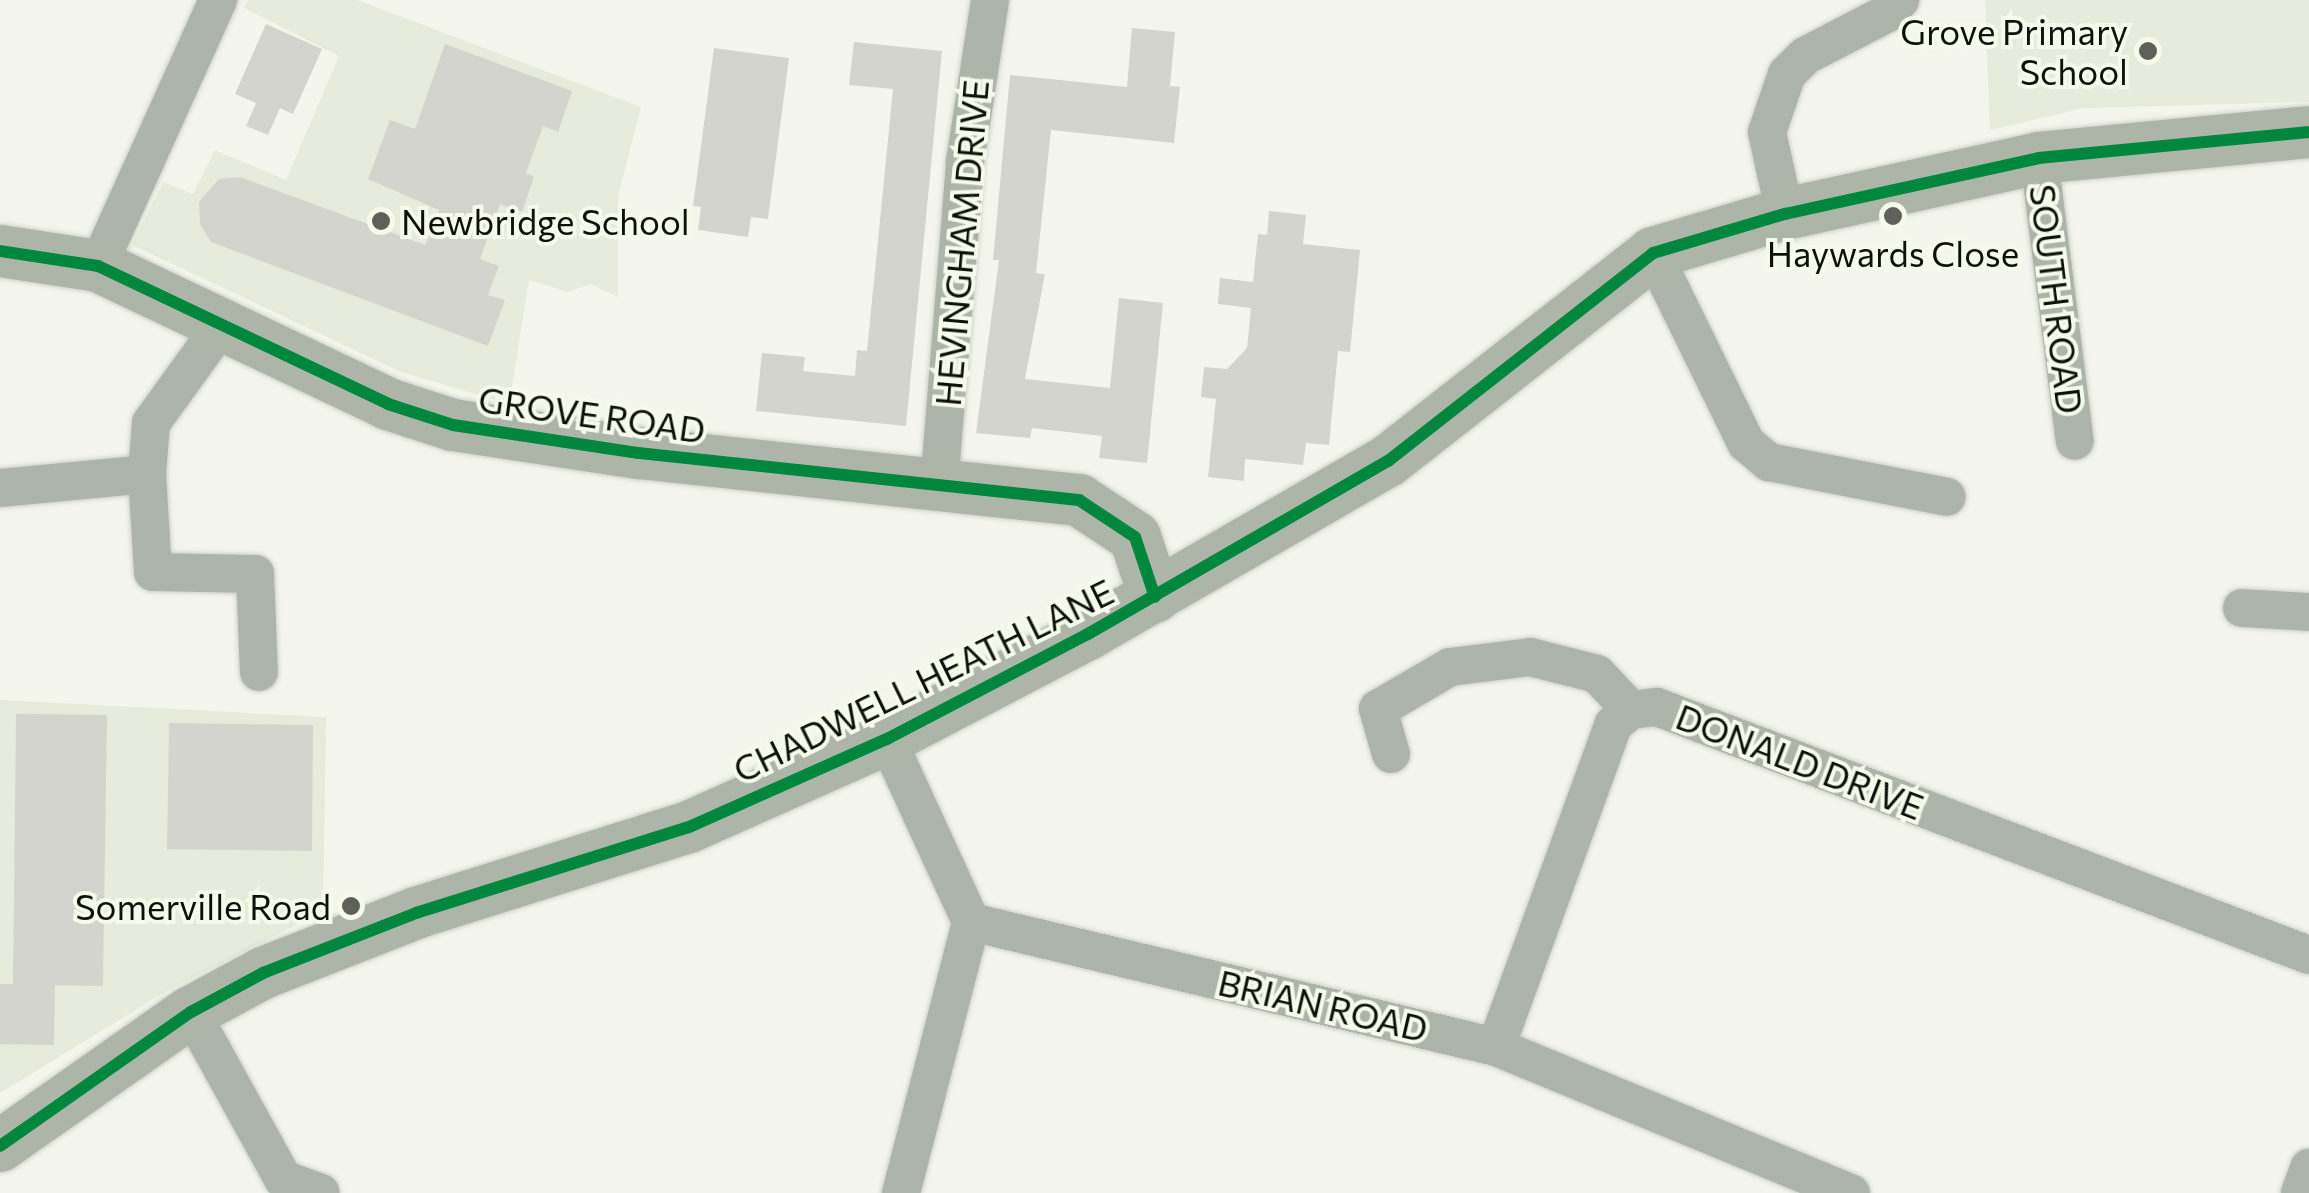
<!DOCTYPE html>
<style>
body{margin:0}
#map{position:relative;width:2309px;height:1193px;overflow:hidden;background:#f4f6ee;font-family:Commissioner,sans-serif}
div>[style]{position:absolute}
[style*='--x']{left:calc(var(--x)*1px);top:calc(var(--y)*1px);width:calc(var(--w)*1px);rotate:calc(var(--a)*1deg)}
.built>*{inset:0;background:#e6ebdb}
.building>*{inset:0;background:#d4d4ce}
.roads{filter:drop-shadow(0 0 2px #cfd0cb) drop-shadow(0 0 2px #cfd0cb)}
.street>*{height:38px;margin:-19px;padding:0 19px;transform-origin:19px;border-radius:19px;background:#adb5aa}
.secondary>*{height:52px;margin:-26px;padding:0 26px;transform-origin:26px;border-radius:26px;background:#acb5a7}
.cycleway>*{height:12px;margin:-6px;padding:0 6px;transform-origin:6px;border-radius:6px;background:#00873e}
.dots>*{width:28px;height:28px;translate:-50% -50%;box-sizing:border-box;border:5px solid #f5faea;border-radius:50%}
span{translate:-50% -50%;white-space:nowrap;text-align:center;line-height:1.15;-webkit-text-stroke:8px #f5faea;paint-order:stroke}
.poi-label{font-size:35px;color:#0f100b}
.right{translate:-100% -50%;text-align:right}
.left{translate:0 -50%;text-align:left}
.street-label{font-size:35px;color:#0f100b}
</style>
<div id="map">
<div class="built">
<i style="clip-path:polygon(248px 0,357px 0,641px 107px,618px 196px,618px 297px,591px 284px,568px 292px,529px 280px,509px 404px,401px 372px,132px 245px,163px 182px,193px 194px,215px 150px,286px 180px,339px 56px,244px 8px)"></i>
<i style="clip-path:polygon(1985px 0,2309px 0,2309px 102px,2084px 108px,1990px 130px)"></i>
<i style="clip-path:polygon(0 700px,326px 717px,323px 911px,167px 991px,0 1093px)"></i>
</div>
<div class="building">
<i style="clip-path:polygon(266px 24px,322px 49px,293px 114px,280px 108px,268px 135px,246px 126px,256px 103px,235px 94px)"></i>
<i style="clip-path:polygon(1132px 28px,1175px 32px,1170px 86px,1180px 87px,1174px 143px,1051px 130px,1036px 273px,1045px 274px,1025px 379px,1110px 388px,1119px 298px,1163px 303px,1147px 463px,1099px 458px,1102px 436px,1032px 428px,1030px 438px,976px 433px,999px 260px,993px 260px,1010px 75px,1127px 87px)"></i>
<i style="clip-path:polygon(854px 42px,942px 51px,906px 426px,756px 411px,762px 353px,805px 357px,803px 371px,855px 376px,857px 350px,867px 351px,893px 89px,849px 85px)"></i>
<i style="clip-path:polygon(445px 44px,572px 91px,558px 132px,543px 126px,526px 173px,534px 177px,522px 212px,500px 204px,480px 259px,499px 266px,488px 295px,505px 300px,488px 346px,211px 242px,200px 224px,199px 202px,219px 179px,240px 177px,425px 245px,439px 210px,368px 179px,390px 120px,415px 129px)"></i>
<i style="clip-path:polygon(714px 48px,789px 58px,768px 219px,751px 217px,748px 237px,698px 230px,701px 207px,693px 206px)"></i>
<i style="clip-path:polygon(1269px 211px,1306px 215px,1303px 244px,1360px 250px,1350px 352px,1338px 351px,1329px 445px,1306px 443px,1303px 465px,1245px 459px,1244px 481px,1208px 477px,1216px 399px,1201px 397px,1204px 367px,1227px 369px,1247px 348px,1251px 308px,1218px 304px,1220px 278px,1253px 282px,1258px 234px,1267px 235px)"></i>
<i style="clip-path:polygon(16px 714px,107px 715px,103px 986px,55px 985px,54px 1045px,0 1044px,0 984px,13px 984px)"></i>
<i style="clip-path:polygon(169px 723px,313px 725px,312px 851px,167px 849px)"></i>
</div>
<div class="roads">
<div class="street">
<i style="--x:2039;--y:158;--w:285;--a:82.8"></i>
<i style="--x:1785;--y:214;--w:84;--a:-102.4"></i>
<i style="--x:1767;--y:132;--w:61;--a:-71"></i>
<i style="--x:1787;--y:74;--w:25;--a:-45"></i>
<i style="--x:1805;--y:56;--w:93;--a:-27.4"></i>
<i style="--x:1888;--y:13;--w:18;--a:-47"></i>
<i style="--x:1653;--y:253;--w:212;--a:63.9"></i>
<i style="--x:1746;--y:443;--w:30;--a:40"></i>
<i style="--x:1769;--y:462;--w:181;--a:11.1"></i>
<i style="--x:98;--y:266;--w:292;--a:-65.7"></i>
<i style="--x:222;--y:325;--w:121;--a:125.9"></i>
<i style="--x:151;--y:423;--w:51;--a:94.5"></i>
<i style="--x:147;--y:474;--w:98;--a:86.5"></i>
<i style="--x:153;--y:572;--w:102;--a:1.1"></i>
<i style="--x:255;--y:574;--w:98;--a:87.7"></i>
<i style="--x:939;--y:487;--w:326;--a:-85.4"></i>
<i style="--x:965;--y:162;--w:164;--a:-81.2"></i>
<i style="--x:0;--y:488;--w:148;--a:-5.4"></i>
<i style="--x:2242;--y:608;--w:67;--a:3.4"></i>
<i style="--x:887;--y:739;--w:201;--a:65.3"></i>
<i style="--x:971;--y:922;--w:540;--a:13.39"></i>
<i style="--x:1496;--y:1047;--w:384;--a:22.4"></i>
<i style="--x:1391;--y:754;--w:47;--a:-106.1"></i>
<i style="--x:1378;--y:709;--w:83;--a:-30.3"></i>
<i style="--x:1450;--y:667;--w:81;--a:-7.1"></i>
<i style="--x:1530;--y:657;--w:69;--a:14.2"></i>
<i style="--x:1597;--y:674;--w:50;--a:46.6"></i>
<i style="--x:191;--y:1012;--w:191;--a:61.1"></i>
<i style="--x:283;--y:1179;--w:40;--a:20.2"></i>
<i style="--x:1496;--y:1047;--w:343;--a:-70"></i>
<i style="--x:1613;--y:725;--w:23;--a:-40"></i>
<i style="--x:1631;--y:710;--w:26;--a:-7"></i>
<i style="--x:1657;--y:707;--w:698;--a:20.83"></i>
<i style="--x:901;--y:1193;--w:280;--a:-75.5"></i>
<i style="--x:2300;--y:1193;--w:27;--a:-70"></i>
</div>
<div class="secondary">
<i style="--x:0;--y:251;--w:99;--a:8.7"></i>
<i style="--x:98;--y:266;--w:321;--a:25.4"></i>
<i style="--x:388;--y:404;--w:68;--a:17.9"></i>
<i style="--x:453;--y:425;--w:188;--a:8.6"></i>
<i style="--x:639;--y:453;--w:443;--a:6.1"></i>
<i style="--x:1079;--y:500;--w:67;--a:33.5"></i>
<i style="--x:1135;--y:537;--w:63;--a:71.6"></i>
<i style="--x:0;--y:1146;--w:233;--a:-35.1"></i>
<i style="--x:191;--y:1012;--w:82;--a:-28.4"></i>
<i style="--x:263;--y:973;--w:164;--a:-21.4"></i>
<i style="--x:416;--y:913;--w:286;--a:-17.5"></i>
<i style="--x:689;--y:827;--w:217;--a:-24"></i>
<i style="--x:887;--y:739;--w:227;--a:-27.6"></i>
<i style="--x:1088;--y:634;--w:346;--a:-30"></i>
<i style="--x:1388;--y:461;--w:337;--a:-38.1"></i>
<i style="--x:1653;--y:253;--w:138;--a:-16.5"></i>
<i style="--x:1785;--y:214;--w:260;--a:-12.4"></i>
<i style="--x:2039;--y:158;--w:271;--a:-5.5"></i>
</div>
</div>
<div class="cycleway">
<i style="--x:0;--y:251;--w:99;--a:8.7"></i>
<i style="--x:98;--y:266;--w:321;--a:25.4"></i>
<i style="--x:388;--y:404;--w:68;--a:17.9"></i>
<i style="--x:453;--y:425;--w:188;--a:8.6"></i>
<i style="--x:639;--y:453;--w:443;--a:6.1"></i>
<i style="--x:1079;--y:500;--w:67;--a:33.5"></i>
<i style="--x:1135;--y:537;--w:63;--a:71.6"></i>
<i style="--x:0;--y:1146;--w:233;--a:-35.1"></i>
<i style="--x:191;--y:1012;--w:82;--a:-28.4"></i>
<i style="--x:263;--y:973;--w:164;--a:-21.4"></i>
<i style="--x:416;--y:913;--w:286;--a:-17.5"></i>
<i style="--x:689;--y:827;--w:217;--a:-24"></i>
<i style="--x:887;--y:739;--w:227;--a:-27.6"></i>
<i style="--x:1088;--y:634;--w:346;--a:-30"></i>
<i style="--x:1388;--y:461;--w:337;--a:-38.1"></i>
<i style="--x:1653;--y:253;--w:138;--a:-16.5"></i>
<i style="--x:1785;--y:214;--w:260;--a:-12.4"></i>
<i style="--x:2039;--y:158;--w:271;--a:-5.5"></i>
</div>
<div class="dots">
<i style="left:2148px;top:51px;background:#5f605a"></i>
<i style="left:1893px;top:216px;background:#5f605a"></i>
<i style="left:381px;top:221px;background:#5f605a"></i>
<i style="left:351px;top:906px;background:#5f605a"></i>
</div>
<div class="poi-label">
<span class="right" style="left:2128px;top:51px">Grove Primary<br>School</span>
<span class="left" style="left:401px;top:221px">Newbridge School</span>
<span style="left:1893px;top:253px">Haywards Close</span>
<span class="right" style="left:331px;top:906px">Somerville Road</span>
</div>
<div class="street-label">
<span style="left:961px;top:243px;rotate:-85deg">HEVINGHAM DRIVE</span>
<span style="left:2057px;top:299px;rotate:83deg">SOUTH ROAD</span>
<span style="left:592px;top:414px;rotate:8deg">GROVE ROAD</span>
<span style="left:923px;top:680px;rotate:-26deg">CHADWELL HEATH LANE</span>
<span style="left:1800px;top:761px;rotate:21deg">DONALD DRIVE</span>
<span style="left:1323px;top:1005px;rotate:13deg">BRIAN ROAD</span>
</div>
</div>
